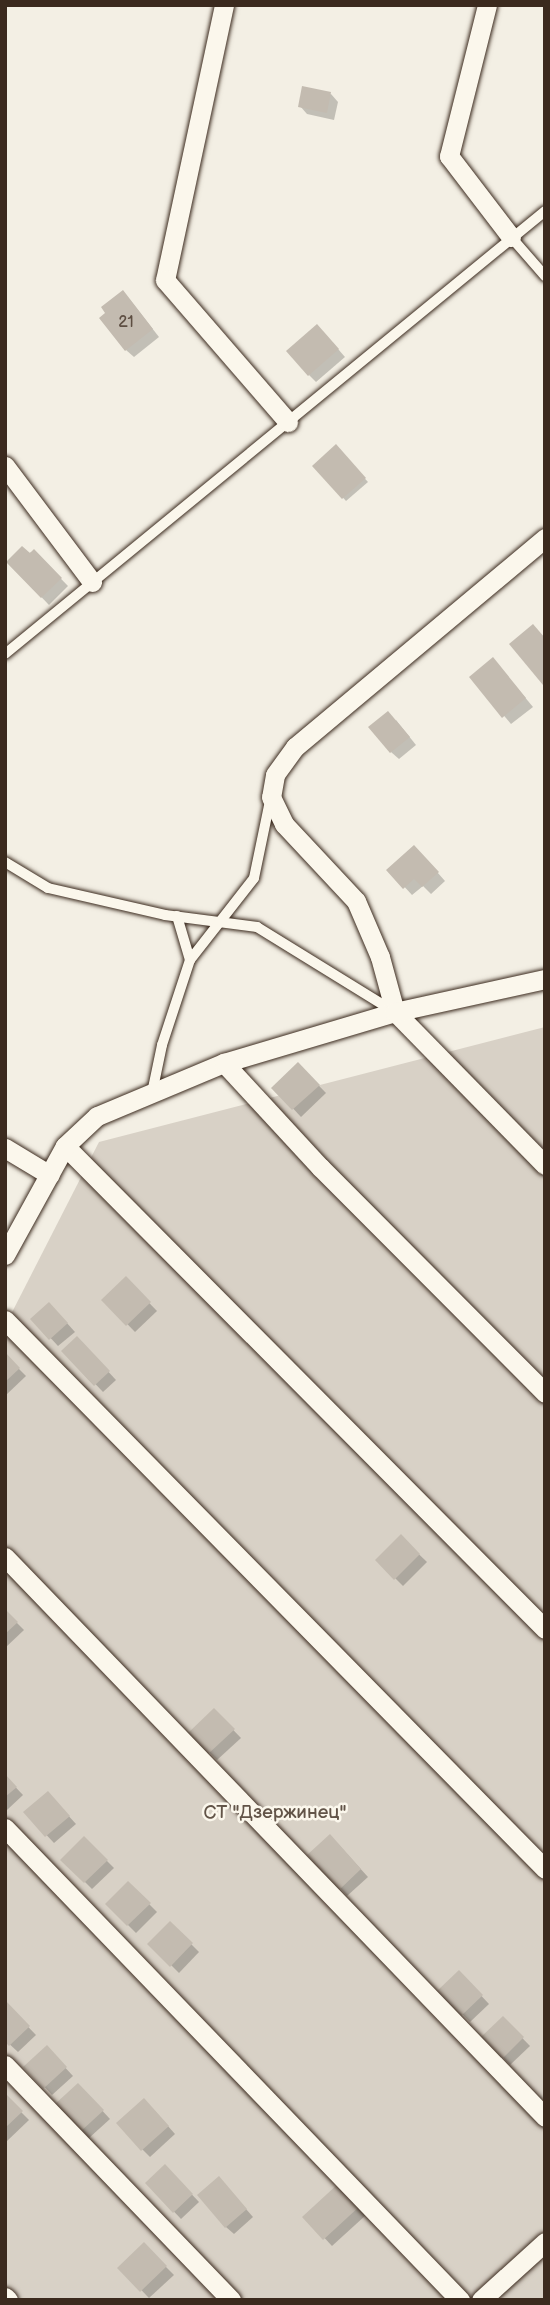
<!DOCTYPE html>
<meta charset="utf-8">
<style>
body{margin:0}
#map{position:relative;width:550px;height:2305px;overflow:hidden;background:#f3efe4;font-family:"Balsamiq Sans",sans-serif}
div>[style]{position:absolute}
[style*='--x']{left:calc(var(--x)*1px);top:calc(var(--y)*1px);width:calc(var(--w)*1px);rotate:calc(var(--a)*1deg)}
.green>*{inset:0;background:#d8d1c6}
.shadow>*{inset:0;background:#0003}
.building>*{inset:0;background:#c3bbb0}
.roads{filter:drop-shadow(0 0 2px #3b2a1e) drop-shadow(0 0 2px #3b2a1e)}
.lane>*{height:10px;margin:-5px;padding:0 5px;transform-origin:5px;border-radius:5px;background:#fbf7ec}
.street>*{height:19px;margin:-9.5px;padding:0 9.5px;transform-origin:9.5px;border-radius:9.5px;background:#fbf7ec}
span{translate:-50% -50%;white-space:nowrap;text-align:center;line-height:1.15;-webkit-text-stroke:5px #fbf7ec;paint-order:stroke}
.number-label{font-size:16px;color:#5d4e42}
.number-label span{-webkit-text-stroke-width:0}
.park-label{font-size:19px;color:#625448}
.frame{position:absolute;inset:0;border:7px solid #3b2a1e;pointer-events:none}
</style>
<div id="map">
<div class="green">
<i style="clip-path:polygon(545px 1027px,545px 2300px,5px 2300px,5px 1326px,99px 1142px)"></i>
</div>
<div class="shadow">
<i style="clip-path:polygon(331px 94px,338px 102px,334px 120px,307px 114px,300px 106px)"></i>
<i style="clip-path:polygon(130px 300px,159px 337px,134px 357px,126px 350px)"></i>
<i style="clip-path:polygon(325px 334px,345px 357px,316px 382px,309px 375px)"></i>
<i style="clip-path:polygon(336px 447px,368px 482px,346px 501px,315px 466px)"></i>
<i style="clip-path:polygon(34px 551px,68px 586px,49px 605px,8px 562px)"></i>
<i style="clip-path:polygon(545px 639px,545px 685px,512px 644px)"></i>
<i style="clip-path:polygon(500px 667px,533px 707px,511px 724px,471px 677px)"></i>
<i style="clip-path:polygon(396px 720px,416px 745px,399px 759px,391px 752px)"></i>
<i style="clip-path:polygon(422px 855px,445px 881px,431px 894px,423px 886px,412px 895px,389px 870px)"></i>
<i style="clip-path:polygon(298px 1064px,326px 1093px,301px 1117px,274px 1088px)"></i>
<i style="clip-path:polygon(126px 1279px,157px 1311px,135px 1332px,104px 1300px)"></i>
<i style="clip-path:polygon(57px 1312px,75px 1332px,58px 1346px,33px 1319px)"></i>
<i style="clip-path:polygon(77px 1338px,116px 1380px,103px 1392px,64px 1351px)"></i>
<i style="clip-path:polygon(5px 1355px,26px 1376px,5px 1396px)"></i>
<i style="clip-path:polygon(401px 1537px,427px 1562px,403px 1586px,377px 1560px)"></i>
<i style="clip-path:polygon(5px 1611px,24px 1630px,5px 1648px)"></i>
<i style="clip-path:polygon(214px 1710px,241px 1738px,217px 1760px,190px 1733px)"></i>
<i style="clip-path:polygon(5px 1776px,23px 1795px,7px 1810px,5px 1809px)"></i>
<i style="clip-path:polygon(55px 1801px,76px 1824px,54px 1843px,26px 1813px)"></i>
<i style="clip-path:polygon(84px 1838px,114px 1868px,92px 1889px,63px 1860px)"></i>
<i style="clip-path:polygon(338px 1844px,368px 1877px,347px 1896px,340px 1888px)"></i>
<i style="clip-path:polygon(128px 1883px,157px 1912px,136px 1933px,107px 1904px)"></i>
<i style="clip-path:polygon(170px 1923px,199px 1952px,179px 1973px,150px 1944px)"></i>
<i style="clip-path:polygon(459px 1972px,489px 2004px,470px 2022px,440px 1991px)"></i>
<i style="clip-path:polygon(7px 2005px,36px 2035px,18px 2052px,5px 2040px)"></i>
<i style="clip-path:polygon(503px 2018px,530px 2046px,510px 2065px,483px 2037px)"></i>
<i style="clip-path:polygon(47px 2048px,73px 2076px,52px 2095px,26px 2067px)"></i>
<i style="clip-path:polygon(86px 2093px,110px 2119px,89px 2138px,58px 2104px)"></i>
<i style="clip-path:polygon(5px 2096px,29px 2120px,6px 2142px,5px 2142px)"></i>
<i style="clip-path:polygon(152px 2108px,175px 2134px,150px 2157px,142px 2149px)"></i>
<i style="clip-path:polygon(165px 2166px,199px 2202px,181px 2219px,147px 2183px)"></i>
<i style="clip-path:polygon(226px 2186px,253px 2217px,234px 2234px,226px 2227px)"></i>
<i style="clip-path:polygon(339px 2186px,366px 2215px,332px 2246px,305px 2217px)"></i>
<i style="clip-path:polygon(144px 2245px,174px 2275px,149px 2298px,120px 2268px)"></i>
</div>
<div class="building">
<i style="clip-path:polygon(302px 86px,331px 92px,327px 113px,298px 107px)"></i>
<i style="clip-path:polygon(123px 290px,153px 329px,125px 351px,99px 318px,105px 313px,101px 307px)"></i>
<i style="clip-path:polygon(317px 324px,339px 349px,308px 376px,286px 351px)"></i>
<i style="clip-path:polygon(336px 444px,366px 478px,342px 499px,312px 466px)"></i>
<i style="clip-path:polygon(22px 546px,30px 553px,34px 549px,62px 578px,41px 598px,6px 562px)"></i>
<i style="clip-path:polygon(533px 624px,545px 638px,543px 685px,509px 644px)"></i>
<i style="clip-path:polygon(493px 657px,526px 698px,502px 718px,469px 677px)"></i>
<i style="clip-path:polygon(388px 711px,410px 737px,390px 753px,368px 727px)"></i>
<i style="clip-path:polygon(414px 845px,439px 872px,422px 887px,414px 879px,403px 889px,386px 870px)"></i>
<i style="clip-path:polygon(298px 1062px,320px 1085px,292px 1110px,271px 1088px)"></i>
<i style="clip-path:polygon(126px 1276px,151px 1302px,126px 1326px,101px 1300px)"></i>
<i style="clip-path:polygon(49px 1302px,68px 1323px,49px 1340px,30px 1319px)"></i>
<i style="clip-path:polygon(77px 1336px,110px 1371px,94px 1386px,61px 1351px)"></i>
<i style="clip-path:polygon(5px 1352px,20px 1368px,5px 1382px)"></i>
<i style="clip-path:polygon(401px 1534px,420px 1554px,394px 1580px,375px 1560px)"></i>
<i style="clip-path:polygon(5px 1609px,18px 1622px,5px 1634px)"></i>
<i style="clip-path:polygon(214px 1708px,235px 1729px,208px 1754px,188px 1733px)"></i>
<i style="clip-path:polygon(5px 1774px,17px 1787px,5px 1797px)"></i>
<i style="clip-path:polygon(48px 1791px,70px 1816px,45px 1837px,23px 1812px)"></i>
<i style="clip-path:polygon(330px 1834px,361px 1869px,339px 1890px,307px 1855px)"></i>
<i style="clip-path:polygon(84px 1836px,108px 1860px,84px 1883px,60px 1860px)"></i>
<i style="clip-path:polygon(128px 1881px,151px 1903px,127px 1926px,105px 1904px)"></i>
<i style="clip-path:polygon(170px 1921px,193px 1943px,170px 1967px,147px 1944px)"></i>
<i style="clip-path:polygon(459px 1970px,483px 1995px,461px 2016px,437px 1991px)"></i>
<i style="clip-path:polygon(5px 2000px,30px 2026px,9px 2046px,5px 2042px)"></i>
<i style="clip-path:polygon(503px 2016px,524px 2037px,502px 2059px,481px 2037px)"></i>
<i style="clip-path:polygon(47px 2045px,67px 2067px,43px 2089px,23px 2067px)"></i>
<i style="clip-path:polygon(78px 2083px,104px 2110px,80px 2132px,55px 2104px)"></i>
<i style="clip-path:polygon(5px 2093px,23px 2111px,5px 2128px)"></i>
<i style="clip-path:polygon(144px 2098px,169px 2126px,141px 2151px,116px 2123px)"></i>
<i style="clip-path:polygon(165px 2164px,193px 2194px,173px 2213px,145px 2183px)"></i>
<i style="clip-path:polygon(219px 2176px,247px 2209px,225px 2228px,197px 2195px)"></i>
<i style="clip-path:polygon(339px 2183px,360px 2206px,323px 2240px,302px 2217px)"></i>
<i style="clip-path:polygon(144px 2242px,167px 2266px,140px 2292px,117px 2268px)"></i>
</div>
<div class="roads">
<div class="lane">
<i style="--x:511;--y:237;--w:52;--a:48.9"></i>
<i style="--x:5;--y:654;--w:698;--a:-39.36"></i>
<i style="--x:5;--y:862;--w:50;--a:31.2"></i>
<i style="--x:48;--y:888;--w:120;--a:13"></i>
<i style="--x:165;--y:915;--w:93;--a:7.4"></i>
<i style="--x:257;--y:927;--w:160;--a:31.7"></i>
<i style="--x:190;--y:960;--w:104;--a:-52"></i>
<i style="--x:254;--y:878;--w:79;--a:-78.3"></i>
<i style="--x:152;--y:1093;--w:49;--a:-78.2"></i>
<i style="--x:162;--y:1045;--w:89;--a:-71.8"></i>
<i style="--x:190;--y:960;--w:46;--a:-106.5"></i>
</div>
<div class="street">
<i style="--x:224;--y:5;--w:281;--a:102.1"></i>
<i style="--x:165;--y:280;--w:188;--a:49.1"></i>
<i style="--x:487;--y:5;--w:156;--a:104.1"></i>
<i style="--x:449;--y:156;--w:102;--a:52.6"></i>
<i style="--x:5;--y:466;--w:145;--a:53.1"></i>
<i style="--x:545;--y:538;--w:326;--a:140.1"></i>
<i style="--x:295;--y:747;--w:34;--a:126"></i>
<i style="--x:275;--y:775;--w:22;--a:100"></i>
<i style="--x:271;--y:797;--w:30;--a:64"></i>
<i style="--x:284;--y:824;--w:105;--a:46.9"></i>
<i style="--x:356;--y:901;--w:61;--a:66.8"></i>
<i style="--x:380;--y:957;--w:57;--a:74.7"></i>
<i style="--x:395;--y:1012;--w:214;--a:45.6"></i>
<i style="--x:224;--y:1063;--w:142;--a:47.3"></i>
<i style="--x:320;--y:1167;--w:319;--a:45.1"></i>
<i style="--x:65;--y:1146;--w:681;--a:45.18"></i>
<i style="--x:5;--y:1148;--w:52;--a:31"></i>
<i style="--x:5;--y:1255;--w:124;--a:-61.2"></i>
<i style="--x:65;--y:1146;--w:44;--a:-43.2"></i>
<i style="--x:97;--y:1116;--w:138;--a:-22.7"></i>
<i style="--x:224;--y:1063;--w:178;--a:-16.6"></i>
<i style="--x:395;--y:1012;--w:154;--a:-12.4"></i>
<i style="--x:5;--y:1320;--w:770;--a:45.47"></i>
<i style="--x:5;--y:1557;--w:778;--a:46.04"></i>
<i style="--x:5;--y:1828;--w:656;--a:46.05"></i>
<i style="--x:5;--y:2065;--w:326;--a:46.1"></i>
<i style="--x:5;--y:2297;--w:4;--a:45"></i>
<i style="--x:481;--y:2300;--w:86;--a:-42.2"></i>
</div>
</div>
<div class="number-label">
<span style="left:126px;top:323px">21</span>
</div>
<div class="park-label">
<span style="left:275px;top:1813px">СТ "Дзержинец"</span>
</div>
<div class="frame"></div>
</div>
